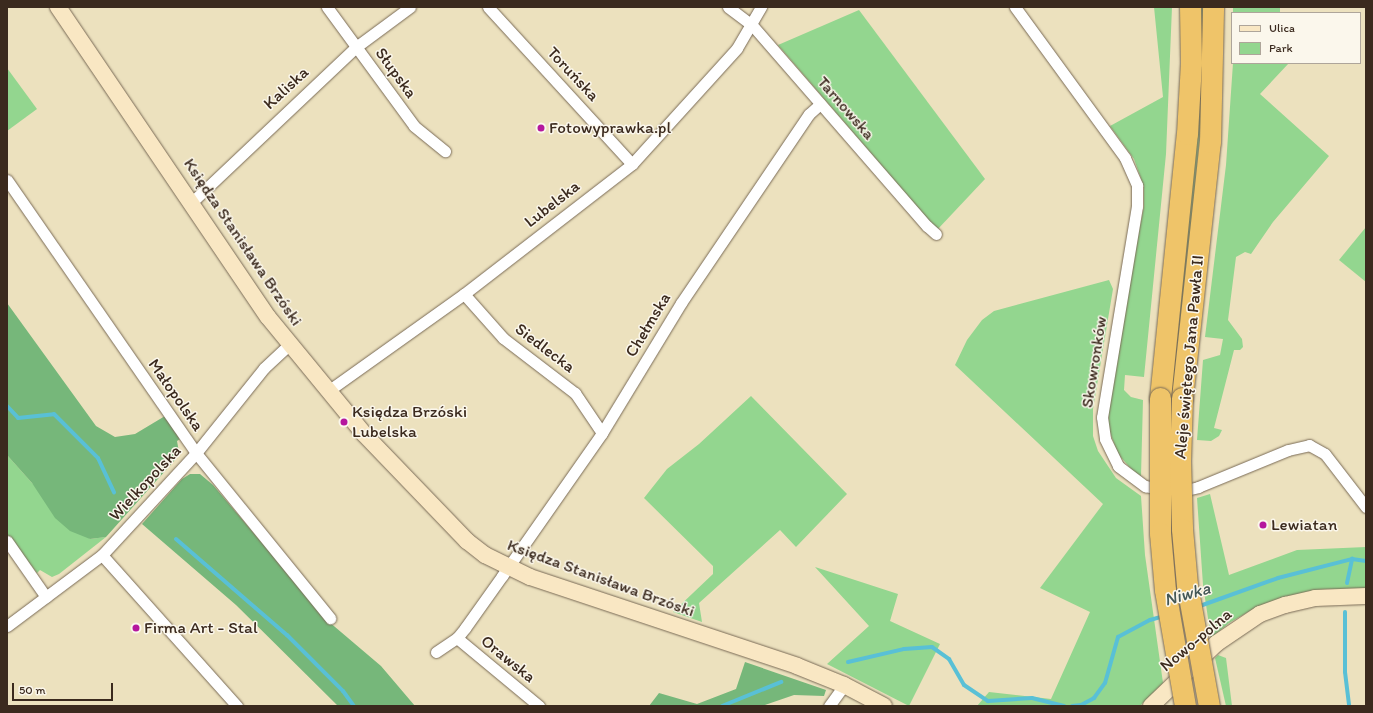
<!DOCTYPE html>
<meta charset="utf-8">
<style>
body{margin:0}
#map{position:relative;width:1373px;height:713px;overflow:hidden;background:#ece1be;font-family:Itim,sans-serif}
div>[style]{position:absolute}
[style*='--x']{left:calc(var(--x)*1px);top:calc(var(--y)*1px);width:calc(var(--w)*1px);rotate:calc(var(--a)*1deg)}
.green>*{inset:0;background:#93d68f}
.forest>*{inset:0;background:#76b77a}
.stream>*{height:4px;margin:-2px;padding:0 2px;transform-origin:2px;border-radius:2px;background:#59c0d6}
.roads{filter:drop-shadow(0 0 1px #796a56) drop-shadow(0 0 1px #796a56)}
.street>*{height:11px;margin:-5.5px;padding:0 5.5px;transform-origin:5.5px;border-radius:5.5px;background:#fff}
.secondary>*{height:16px;margin:-8px;padding:0 8px;transform-origin:8px;border-radius:8px;background:#f9e7c3}
.highway>*{height:21px;margin:-10.5px;padding:0 10.5px;transform-origin:10.5px;border-radius:10.5px;background:#efc469}
.bridges{filter:drop-shadow(0 0 1px #796a56) drop-shadow(0 0 1px #796a56)}
.highway-bridge>*{height:21px;margin:-10.5px;padding:0 10.5px;transform-origin:10.5px;border-radius:10.5px;background:#efc469}
.dots>*{width:11px;height:11px;translate:-50% -50%;box-sizing:border-box;border:2px solid #fbf7ec;border-radius:50%}
span{translate:-50% -50%;white-space:nowrap;text-align:center;line-height:1.15;-webkit-text-stroke:3px #fbf7ec;paint-order:stroke}
.street-label{font-size:17px;color:#3b2a1e}
.poi-label{font-size:17px;color:#3b2a1e}
.left{translate:0 -50%;text-align:left}
.water-label{font-size:18px;color:#445755;font-style:italic}
.frame{position:absolute;inset:0;border:8px solid #3b2a1e;pointer-events:none}
.legend{position:absolute;left:1231px;top:12px;width:130px;height:52px;box-sizing:border-box;background:#fbf7ec;border:1px solid #aea59a;margin:0;padding:5px 7px;list-style:none;font-size:12px;color:#3b2a1e}
.legend li{display:flex;align-items:center;gap:8px;height:20px}
.legend b{width:20px;border:1px solid #aea59a}
.scale{position:absolute;left:12px;top:683px;width:101px;height:18px;box-sizing:border-box;border:2px solid #3b2a1e;border-top:0;padding-left:5px;font-size:12px;line-height:14px;white-space:nowrap;color:#3b2a1e;-webkit-text-stroke:3px #fbf7ec;paint-order:stroke}
</style>
<div id="map">
<div class="green">
<i style="clip-path:polygon(1154px 7px,1172px 7px,1166px 154px,1144px 377px,1125px 375px,1124px 390px,1131px 397px,1143px 400px,1141px 476px,1133px 471px,1118px 454px,1108px 427px,1109px 407px,1131px 273px,1144px 206px,1144px 187px,1134px 159px,1110px 126px,1163px 97px)"></i>
<i style="clip-path:polygon(1199px 7px,1206px 7px,1206px 71px,1175px 399px,1169px 398px)"></i>
<i style="clip-path:polygon(1233px 7px,1280px 7px,1280px 13px,1233px 13px)"></i>
<i style="clip-path:polygon(859px 10px,985px 179px,937px 230px,778px 45px)"></i>
<i style="clip-path:polygon(1233px 63px,1289px 63px,1260px 94px,1329px 156px,1273px 222px,1251px 254px,1245px 252px,1236px 257px,1228px 320px,1242px 339px,1243px 347px,1240px 350px,1234px 350px,1214px 428px,1222px 430px,1219px 436px,1211px 441px,1197px 440px,1203px 360px,1220px 355px,1223px 339px,1205px 337px,1226px 165px)"></i>
<i style="clip-path:polygon(7px 68px,37px 109px,7px 131px)"></i>
<i style="clip-path:polygon(1366px 227px,1366px 282px,1339px 260px)"></i>
<i style="clip-path:polygon(1109px 280px,1113px 289px,1093px 409px,1093px 436px,1098px 451px,1116px 478px,1141px 496px,1145px 555px,1163px 683px,1140px 706px,977px 706px,989px 692px,1051px 699px,1090px 612px,1040px 588px,1103px 504px,955px 365px,967px 340px,982px 320px,994px 311px)"></i>
<i style="clip-path:polygon(751px 396px,847px 494px,796px 547px,780px 530px,699px 603px,702px 622px,673px 612px,713px 574px,713px 566px,644px 498px,667px 469px,699px 444px)"></i>
<i style="clip-path:polygon(7px 455px,32px 483px,90px 539px,106px 537px,59px 574px,52px 577px,40px 570px,37px 573px,7px 535px)"></i>
<i style="clip-path:polygon(1210px 494px,1229px 575px,1297px 550px,1366px 547px,1366px 589px,1327px 589px,1283px 597px,1248px 612px,1229px 623px,1211px 638px,1203px 585px,1197px 498px)"></i>
<i style="clip-path:polygon(815px 567px,898px 594px,890px 621px,940px 644px,909px 706px,827px 664px,869px 626px)"></i>
<i style="clip-path:polygon(1218px 655px,1226px 658px,1232px 706px,1226px 706px,1215px 658px)"></i>
</div>
<div class="forest">
<i style="clip-path:polygon(7px 303px,96px 426px,115px 437px,135px 434px,165px 416px,180px 439px,177px 441px,179px 452px,174px 461px,106px 537px,90px 539px,70px 531px,55px 518px,32px 483px,7px 455px)"></i>
<i style="clip-path:polygon(190px 474px,200px 474px,213px 485px,328px 621px,381px 666px,415px 706px,338px 706px,236px 605px,142px 524px,182px 479px)"></i>
<i style="clip-path:polygon(745px 662px,826px 690px,824px 696px,794px 695px,762px 706px,649px 706px,659px 693px,697px 704px,736px 689px)"></i>
</div>
<div class="stream">
<i style="--x:7;--y:406;--w:16;--a:47"></i>
<i style="--x:18;--y:418;--w:36;--a:-6"></i>
<i style="--x:54;--y:414;--w:62;--a:45"></i>
<i style="--x:98;--y:458;--w:38;--a:65"></i>
<i style="--x:176;--y:539;--w:147;--a:40.9"></i>
<i style="--x:287;--y:635;--w:79;--a:45"></i>
<i style="--x:343;--y:691;--w:19;--a:54"></i>
<i style="--x:1347;--y:583;--w:25;--a:-78"></i>
<i style="--x:1352;--y:559;--w:14;--a:8"></i>
<i style="--x:1197;--y:607;--w:86;--a:-19.7"></i>
<i style="--x:1278;--y:578;--w:76;--a:-14.4"></i>
<i style="--x:1345;--y:612;--w:60;--a:90"></i>
<i style="--x:1345;--y:672;--w:34;--a:83"></i>
<i style="--x:848;--y:662;--w:57;--a:-13.1"></i>
<i style="--x:904;--y:649;--w:28;--a:-4"></i>
<i style="--x:932;--y:647;--w:21;--a:35"></i>
<i style="--x:949;--y:659;--w:30;--a:60"></i>
<i style="--x:964;--y:685;--w:29;--a:34"></i>
<i style="--x:988;--y:701;--w:44;--a:-3.9"></i>
<i style="--x:1032;--y:698;--w:33;--a:14"></i>
<i style="--x:722;--y:706;--w:64;--a:-22.1"></i>
<i style="--x:1072;--y:706;--w:9;--a:-6"></i>
<i style="--x:1081;--y:705;--w:15;--a:-28"></i>
<i style="--x:1094;--y:698;--w:19;--a:-54"></i>
<i style="--x:1105;--y:683;--w:48;--a:-74.2"></i>
<i style="--x:1118;--y:637;--w:36;--a:-28"></i>
<i style="--x:1150;--y:620;--w:15;--a:-16"></i>
</div>
<div class="roads">
<div class="street">
<i style="--x:327;--y:7;--w:147;--a:53.8"></i>
<i style="--x:414;--y:126;--w:40;--a:39"></i>
<i style="--x:488;--y:7;--w:213;--a:47.5"></i>
<i style="--x:728;--y:7;--w:30;--a:37"></i>
<i style="--x:752;--y:25;--w:267;--a:49"></i>
<i style="--x:927;--y:226;--w:12;--a:42"></i>
<i style="--x:1015;--y:7;--w:187;--a:53.9"></i>
<i style="--x:1125;--y:158;--w:30;--a:66"></i>
<i style="--x:1137;--y:185;--w:21;--a:90"></i>
<i style="--x:1137;--y:206;--w:214;--a:99.4"></i>
<i style="--x:1102;--y:417;--w:22;--a:82"></i>
<i style="--x:1105;--y:439;--w:30;--a:64"></i>
<i style="--x:1118;--y:466;--w:34;--a:37"></i>
<i style="--x:1145;--y:486;--w:33;--a:11"></i>
<i style="--x:1177;--y:492;--w:22;--a:-13"></i>
<i style="--x:1198;--y:487;--w:97;--a:-22.3"></i>
<i style="--x:1288;--y:450;--w:22;--a:-13"></i>
<i style="--x:1309;--y:445;--w:18;--a:29"></i>
<i style="--x:1325;--y:454;--w:67;--a:52.3"></i>
<i style="--x:7;--y:180;--w:332;--a:55.3"></i>
<i style="--x:196;--y:453;--w:213;--a:50.9"></i>
<i style="--x:192;--y:202;--w:226;--a:-43.4"></i>
<i style="--x:356;--y:47;--w:67;--a:-36.5"></i>
<i style="--x:464;--y:294;--w:59;--a:48.4"></i>
<i style="--x:503;--y:338;--w:91;--a:37.4"></i>
<i style="--x:575;--y:393;--w:48;--a:56"></i>
<i style="--x:328;--y:391;--w:167;--a:-35.5"></i>
<i style="--x:464;--y:294;--w:212;--a:-37.7"></i>
<i style="--x:632;--y:164;--w:156;--a:-47.8"></i>
<i style="--x:737;--y:48;--w:48;--a:-59.7"></i>
<i style="--x:7;--y:541;--w:68;--a:55.1"></i>
<i style="--x:102;--y:555;--w:203;--a:48.2"></i>
<i style="--x:7;--y:626;--w:119;--a:-36.8"></i>
<i style="--x:102;--y:555;--w:139;--a:-47.3"></i>
<i style="--x:196;--y:453;--w:109;--a:-51.3"></i>
<i style="--x:264;--y:368;--w:35;--a:-43"></i>
<i style="--x:457;--y:638;--w:107;--a:39.7"></i>
<i style="--x:436;--y:652;--w:25;--a:-34"></i>
<i style="--x:457;--y:638;--w:13;--a:-51"></i>
<i style="--x:465;--y:628;--w:64;--a:-54.6"></i>
<i style="--x:502;--y:576;--w:174;--a:-55"></i>
<i style="--x:602;--y:433;--w:152;--a:-58.7"></i>
<i style="--x:681;--y:303;--w:228;--a:-55.9"></i>
<i style="--x:809;--y:114;--w:15;--a:-42"></i>
<i style="--x:829;--y:706;--w:26;--a:-54"></i>
</div>
<div class="secondary">
<i style="--x:58;--y:7;--w:374;--a:55.9"></i>
<i style="--x:268;--y:317;--w:151;--a:50.6"></i>
<i style="--x:364;--y:434;--w:149;--a:46.1"></i>
<i style="--x:467;--y:541;--w:23;--a:38"></i>
<i style="--x:485;--y:555;--w:50;--a:26.1"></i>
<i style="--x:530;--y:577;--w:281;--a:18.4"></i>
<i style="--x:797;--y:666;--w:51;--a:22"></i>
<i style="--x:844;--y:685;--w:45;--a:27.7"></i>
<i style="--x:1151;--y:706;--w:91;--a:-43.7"></i>
<i style="--x:1217;--y:643;--w:52;--a:-34"></i>
<i style="--x:1260;--y:614;--w:27;--a:-20"></i>
<i style="--x:1285;--y:605;--w:31;--a:-13"></i>
<i style="--x:1315;--y:598;--w:51;--a:-2.2"></i>
</div>
<div class="highway">
<i style="--x:1160;--y:398;--w:265;--a:-84.2"></i>
<i style="--x:1187;--y:134;--w:71;--a:-86.8"></i>
<i style="--x:1191;--y:63;--w:56;--a:-91"></i>
<i style="--x:1182;--y:398;--w:258;--a:-83.8"></i>
<i style="--x:1210;--y:142;--w:135;--a:-88.7"></i>
</div>
</div>
<div class="bridges">
<div class="highway-bridge">
<i style="--x:1160;--y:398;--w:135;--a:90"></i>
<i style="--x:1160;--y:533;--w:57;--a:85"></i>
<i style="--x:1165;--y:590;--w:118;--a:80.2"></i>
<i style="--x:1182;--y:398;--w:62;--a:91.8"></i>
<i style="--x:1180;--y:460;--w:69;--a:88.3"></i>
<i style="--x:1182;--y:529;--w:56;--a:84.9"></i>
<i style="--x:1187;--y:585;--w:123;--a:79.7"></i>
</div>
</div>
<div class="dots">
<i style="left:541px;top:128px;background:#b5179e"></i>
<i style="left:344px;top:422px;background:#b5179e"></i>
<i style="left:1263px;top:525px;background:#b5179e"></i>
<i style="left:136px;top:628px;background:#b5179e"></i>
</div>
<div class="street-label">
<span style="left:396px;top:73px;rotate:54deg">Słupska</span>
<span style="left:573px;top:74px;rotate:47deg">Toruńska</span>
<span style="left:286px;top:88px;rotate:-43deg">Kaliska</span>
<span style="left:846px;top:108px;rotate:49deg">Tarnowska</span>
<span style="left:552px;top:204px;rotate:-38deg">Lubelska</span>
<span style="left:243px;top:242px;rotate:56deg">Księdza Stanisława Brzóski</span>
<span style="left:648px;top:325px;rotate:-59deg">Chełmska</span>
<span style="left:545px;top:348px;rotate:37deg">Siedlecka</span>
<span style="left:1189px;top:357px;rotate:-85deg">Aleje świętego Jana Pawła II</span>
<span style="left:1094px;top:362px;rotate:-81deg">Skowronków</span>
<span style="left:176px;top:395px;rotate:55deg">Małopolska</span>
<span style="left:145px;top:483px;rotate:-47deg">Wielkopolska</span>
<span style="left:601px;top:578px;rotate:20deg">Księdza Stanisława Brzóski</span>
<span style="left:1196px;top:640px;rotate:-40deg">Nowo-polna</span>
<span style="left:508px;top:659px;rotate:39deg">Orawska</span>
</div>
<div class="poi-label">
<span class="left" style="left:549px;top:128px">Fotowyprawka.pl</span>
<span class="left" style="left:352px;top:422px">Księdza Brzóski<br>Lubelska</span>
<span class="left" style="left:1271px;top:525px">Lewiatan</span>
<span class="left" style="left:144px;top:628px">Firma Art - Stal</span>
</div>
<div class="water-label">
<span style="left:1187px;top:594px;rotate:-16deg">Niwka</span>
</div>
<div class="frame"></div>
<ul class="legend">
<li><b style="height:5px;background:#f9e7c3"></b>Ulica</li>
<li><b style="height:11px;background:#93d68f"></b>Park</li>
</ul>
<div class="scale">50 m</div>
</div>
